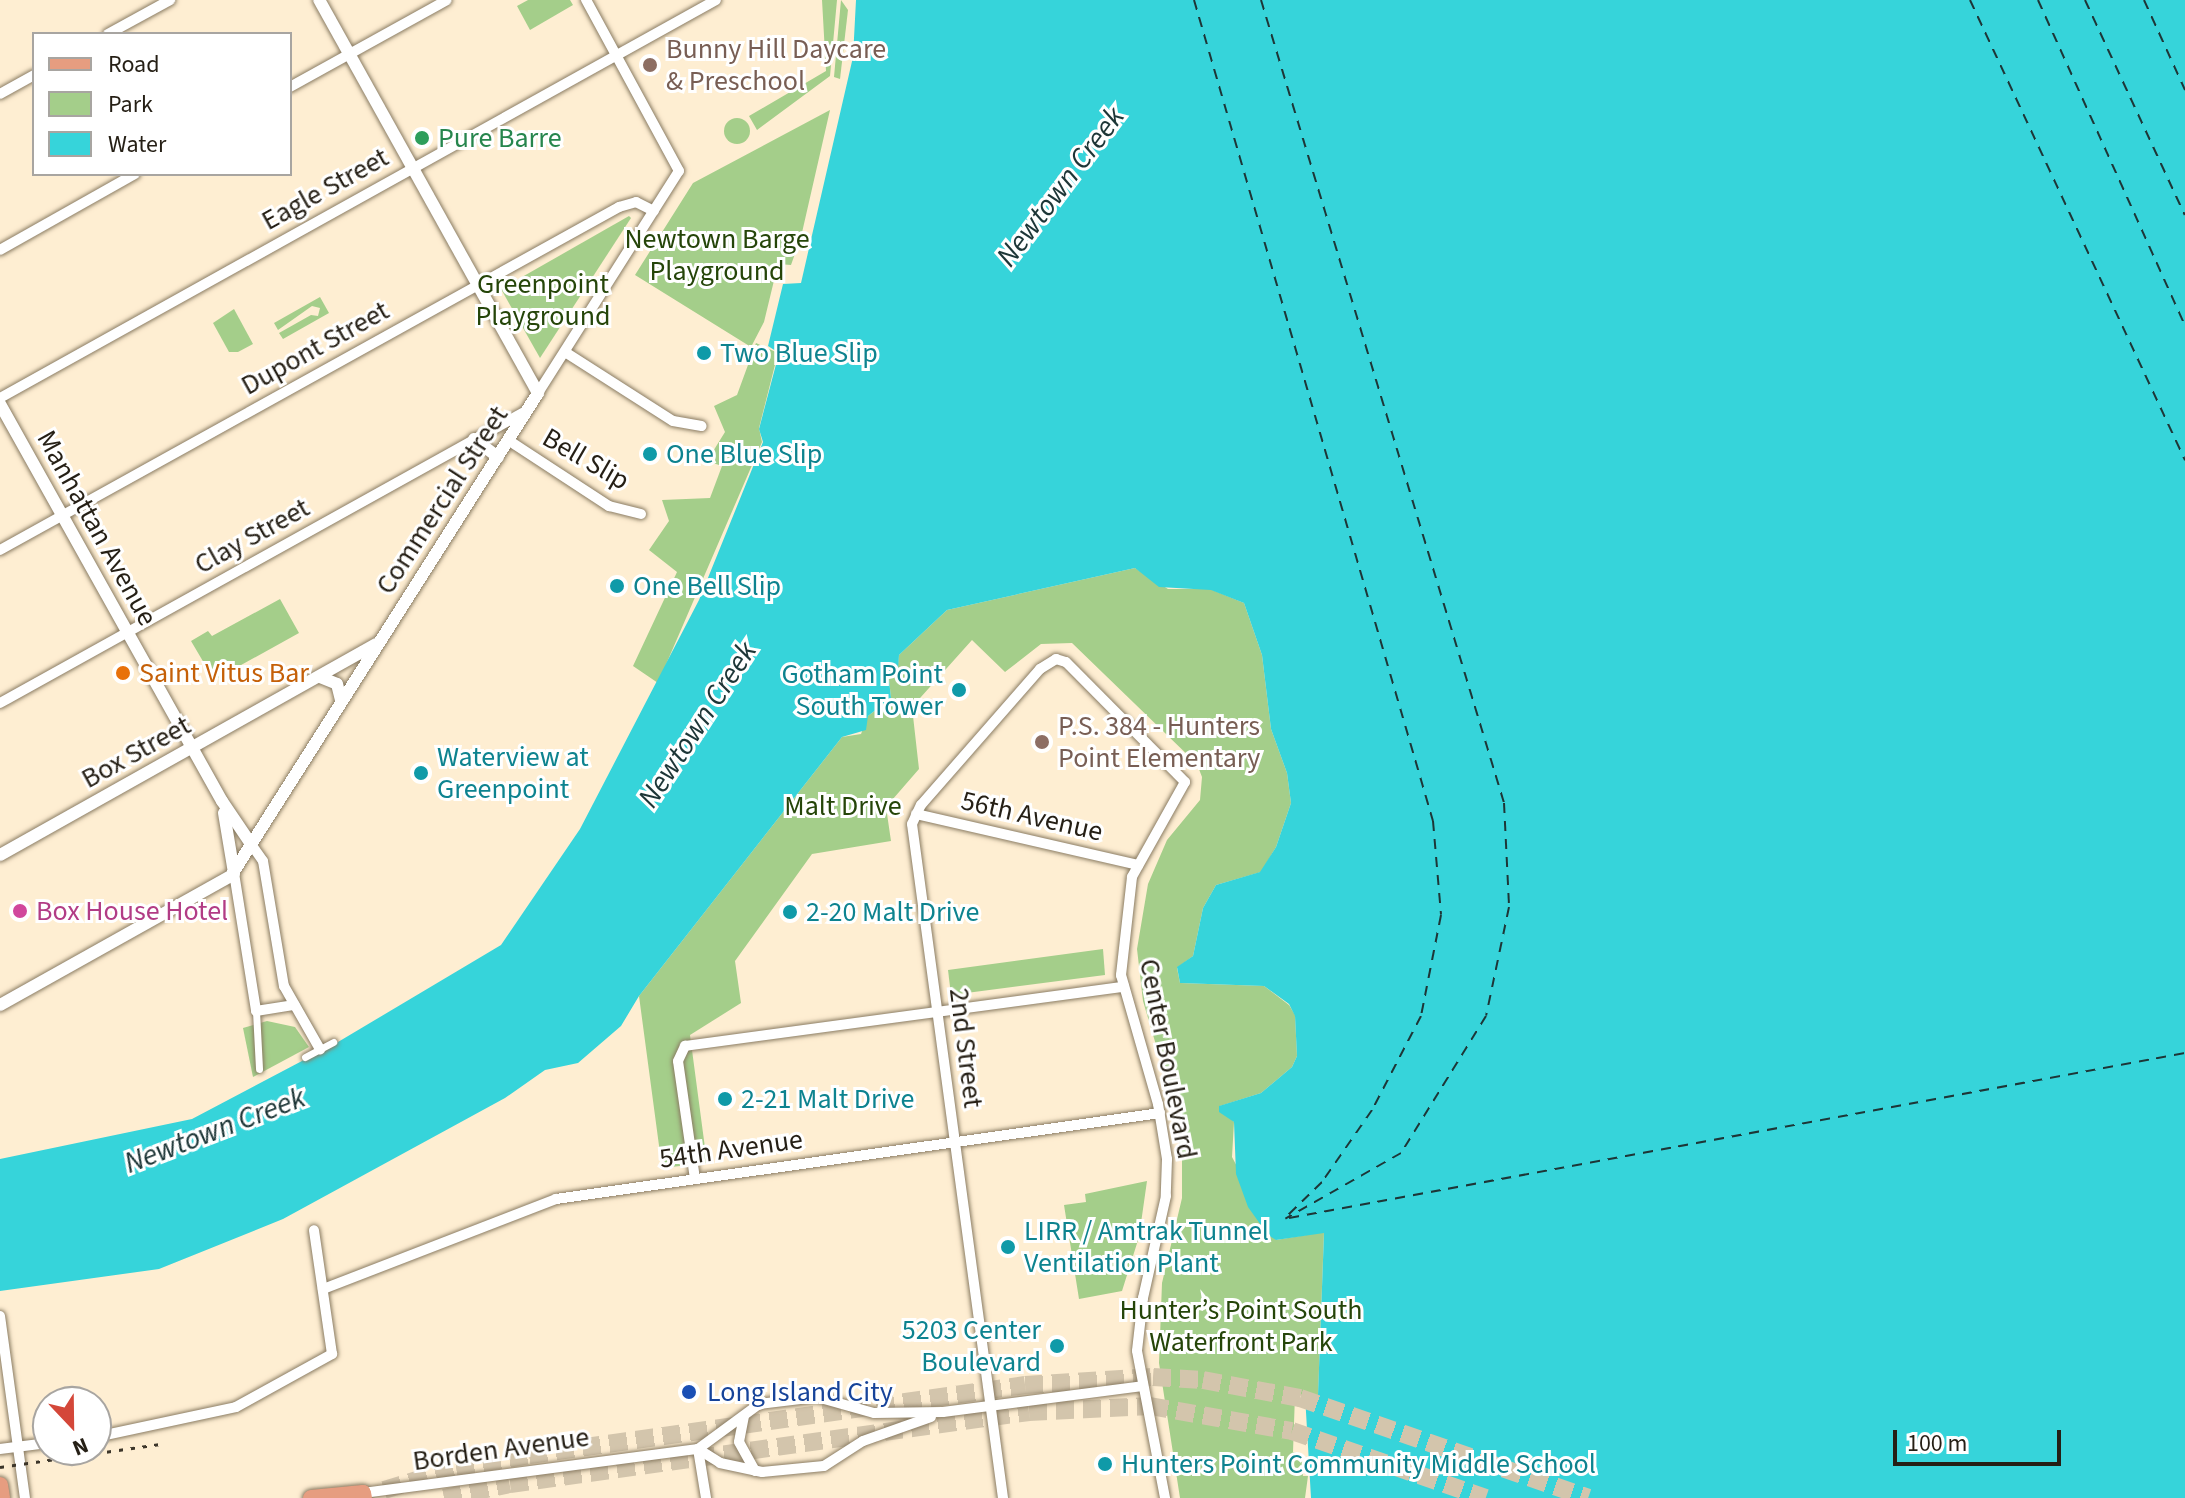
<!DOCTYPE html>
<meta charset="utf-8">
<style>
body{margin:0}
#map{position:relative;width:2185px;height:1498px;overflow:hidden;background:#feeed2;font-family:"Source Sans 3",sans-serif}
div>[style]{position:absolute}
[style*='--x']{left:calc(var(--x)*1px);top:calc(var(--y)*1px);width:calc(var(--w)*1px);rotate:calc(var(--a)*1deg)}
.green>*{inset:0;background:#a4ce8a}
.round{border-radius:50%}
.water>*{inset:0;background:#36d4da}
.ferry>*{height:2px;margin-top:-1px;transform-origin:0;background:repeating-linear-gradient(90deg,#1d3637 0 10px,transparent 0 18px)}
.motorway-tunnel>*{height:18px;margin-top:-9px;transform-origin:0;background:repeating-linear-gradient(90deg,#d3c5ac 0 18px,transparent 0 27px)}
.roads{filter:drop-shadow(0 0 2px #8a7c63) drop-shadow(0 0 2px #8a7c63)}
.pedestrian>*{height:7px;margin:-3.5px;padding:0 3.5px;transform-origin:3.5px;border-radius:3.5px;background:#fff}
.minor>*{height:10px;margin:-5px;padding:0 5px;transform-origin:5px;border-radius:5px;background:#fff}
.tertiary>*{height:12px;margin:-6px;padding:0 6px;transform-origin:6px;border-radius:6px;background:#fff}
.primary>*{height:16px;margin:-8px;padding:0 8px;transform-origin:8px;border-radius:8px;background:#e69d80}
.rail>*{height:3px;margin-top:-1.5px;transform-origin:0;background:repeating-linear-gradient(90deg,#3d362a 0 4px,transparent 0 12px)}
.dots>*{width:22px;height:22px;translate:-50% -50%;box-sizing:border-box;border:4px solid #fff;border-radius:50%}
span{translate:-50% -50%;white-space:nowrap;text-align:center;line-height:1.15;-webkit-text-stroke:6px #fff;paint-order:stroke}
.education-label{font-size:28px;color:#785e54}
.left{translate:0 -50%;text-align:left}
.leisure-label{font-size:28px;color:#27864d}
.street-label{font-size:28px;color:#251f15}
.park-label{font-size:28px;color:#254509}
.culture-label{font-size:28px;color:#0d838f}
.right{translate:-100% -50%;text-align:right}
.food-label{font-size:28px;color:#c56008}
.hotel-label{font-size:28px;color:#b23c85}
.transit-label{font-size:28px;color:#164399}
.water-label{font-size:30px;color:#1d3637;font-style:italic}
.legend{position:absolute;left:32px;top:32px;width:260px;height:144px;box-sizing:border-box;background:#fff;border:2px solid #a8a5a1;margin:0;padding:10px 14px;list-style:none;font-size:24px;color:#251f15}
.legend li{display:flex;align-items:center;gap:16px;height:40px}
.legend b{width:40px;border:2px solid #a8a5a1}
.north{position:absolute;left:32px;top:1386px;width:80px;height:80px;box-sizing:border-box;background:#fff;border:2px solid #a8a5a1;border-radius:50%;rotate:158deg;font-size:22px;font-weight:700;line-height:32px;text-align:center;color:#251f15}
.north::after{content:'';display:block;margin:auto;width:28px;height:36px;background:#d44739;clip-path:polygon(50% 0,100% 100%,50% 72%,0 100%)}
.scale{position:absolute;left:1893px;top:1430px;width:168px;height:36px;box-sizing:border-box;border:4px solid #251f15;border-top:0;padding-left:10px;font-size:24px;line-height:28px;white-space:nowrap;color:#251f15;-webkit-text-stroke:6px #fff;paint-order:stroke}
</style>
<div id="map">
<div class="green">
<i style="clip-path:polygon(528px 0,570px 0,573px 5px,530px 30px,517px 6px)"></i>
<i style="clip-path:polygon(822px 0,837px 0,830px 76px,757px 130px,749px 116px,826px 71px)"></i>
<i style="clip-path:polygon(841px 0,848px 10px,840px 79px,834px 77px)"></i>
<i style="clip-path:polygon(830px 110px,801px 237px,791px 265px,778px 264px,764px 322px,751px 347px,635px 275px,693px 183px)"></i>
<i class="round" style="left:724px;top:118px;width:26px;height:26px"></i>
<i style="clip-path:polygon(629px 216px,631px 218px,540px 358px,501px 289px)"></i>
<i style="clip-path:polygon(320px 297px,329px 313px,283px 339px,279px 333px,311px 315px,318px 316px,320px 308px,312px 306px,278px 330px,274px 323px)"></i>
<i style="clip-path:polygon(234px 309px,253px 344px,238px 352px,229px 352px,213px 323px)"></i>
<i style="clip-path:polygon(756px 343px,778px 353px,759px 428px,762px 442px,658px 683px,633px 666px,677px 572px,649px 550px,669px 521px,662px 500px,710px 498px,722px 466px,707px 461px,725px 432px,714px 406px,737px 395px)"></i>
<i style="clip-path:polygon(1135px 568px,1168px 589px,1210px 589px,1244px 603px,1262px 655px,1271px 729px,1287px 773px,1291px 803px,1276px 847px,1261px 872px,1216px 885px,1203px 908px,1193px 956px,1177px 968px,1180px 983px,1264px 986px,1289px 1005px,1295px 1015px,1297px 1056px,1292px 1067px,1261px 1093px,1220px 1106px,1234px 1122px,1232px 1157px,1276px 1240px,1324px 1232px,1318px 1396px,1295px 1395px,1293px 1452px,1301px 1453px,1303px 1476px,1308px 1476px,1305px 1498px,1180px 1498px,1159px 1363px,1162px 1283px,1182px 1198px,1182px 1158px,1172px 1099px,1143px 1001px,1137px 949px,1148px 884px,1167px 840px,1200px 800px,1202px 777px,1197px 764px,1072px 643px,1041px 644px,1005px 672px,972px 640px,912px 707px,919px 769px,886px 807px,891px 841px,812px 854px,735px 961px,741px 1003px,690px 1035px,707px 1163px,662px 1168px,639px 996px,842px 737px,861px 734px,868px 716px,891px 698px,888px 670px,898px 664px,899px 655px,947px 610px)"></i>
<i style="clip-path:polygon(280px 599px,299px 633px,214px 680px,191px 641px,208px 631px,212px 636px)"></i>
<i style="clip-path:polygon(1103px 949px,1105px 975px,951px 995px,948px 970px)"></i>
<i style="clip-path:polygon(267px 1021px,295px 1027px,309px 1047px,253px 1077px,243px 1028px)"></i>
<i style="clip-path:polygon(1147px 1181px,1139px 1237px,1122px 1291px,1079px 1299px,1064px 1205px,1086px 1202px,1085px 1194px)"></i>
</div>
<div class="water">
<i style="clip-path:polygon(856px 0,2185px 0,2185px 1498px,1311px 1498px,1305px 1395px,1318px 1395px,1324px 1233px,1276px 1240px,1268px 1235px,1248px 1207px,1236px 1174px,1234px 1122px,1219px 1112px,1219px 1106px,1261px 1093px,1292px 1067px,1297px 1056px,1295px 1016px,1289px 1004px,1264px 986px,1180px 983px,1177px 967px,1193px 956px,1203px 908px,1216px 885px,1260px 872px,1276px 847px,1291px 803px,1287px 773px,1271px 729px,1262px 655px,1244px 603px,1211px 590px,1159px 587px,1135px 568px,947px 610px,899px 655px,898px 670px,888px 671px,891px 698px,868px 716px,866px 730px,842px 737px,639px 996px,621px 1026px,578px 1063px,545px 1070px,505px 1098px,283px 1219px,159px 1269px,0 1291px,0 1159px,192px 1119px,338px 1042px,501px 945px,580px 829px,699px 600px,763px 442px,759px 429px,779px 353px,768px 346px,783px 284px,801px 283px,853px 57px)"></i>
</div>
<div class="ferry">
<i style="--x:1194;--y:0;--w:855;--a:73.77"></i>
<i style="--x:1433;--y:821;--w:94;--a:85.1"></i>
<i style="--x:1441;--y:915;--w:103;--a:101.2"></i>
<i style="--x:1421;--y:1016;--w:106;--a:117.5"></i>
<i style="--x:1372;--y:1110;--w:88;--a:124.8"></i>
<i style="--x:1322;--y:1182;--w:47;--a:135.9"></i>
<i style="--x:1261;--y:0;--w:839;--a:73.16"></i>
<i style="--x:1504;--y:803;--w:104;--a:87.2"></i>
<i style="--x:1509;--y:907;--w:111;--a:101.9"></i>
<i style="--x:1486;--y:1016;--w:161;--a:121.8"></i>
<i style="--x:1401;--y:1153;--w:133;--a:150.4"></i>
<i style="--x:1970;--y:0;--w:508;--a:64.95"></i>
<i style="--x:2038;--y:0;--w:357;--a:65.7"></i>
<i style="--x:2085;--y:0;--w:237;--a:65.1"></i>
<i style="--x:2144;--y:0;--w:99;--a:65.5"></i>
<i style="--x:1289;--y:1218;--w:911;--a:-10.43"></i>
</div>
<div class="motorway-tunnel">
<i style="--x:384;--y:1490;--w:75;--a:-17"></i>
<i style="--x:456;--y:1468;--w:74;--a:-10.1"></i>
<i style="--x:529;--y:1455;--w:501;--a:-8.03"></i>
<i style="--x:1025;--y:1385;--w:128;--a:-3.6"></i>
<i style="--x:1153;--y:1377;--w:50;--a:3.4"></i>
<i style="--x:1203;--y:1380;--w:99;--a:10.5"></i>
<i style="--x:1300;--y:1398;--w:305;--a:19.1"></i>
<i style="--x:444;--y:1498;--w:67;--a:-12"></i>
<i style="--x:510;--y:1484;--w:524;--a:-7.9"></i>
<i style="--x:1029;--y:1412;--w:121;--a:-2.8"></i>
<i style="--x:1150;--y:1406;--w:144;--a:10"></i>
<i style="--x:1292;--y:1431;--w:205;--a:19.1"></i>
</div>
<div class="roads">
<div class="pedestrian">
<i style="--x:256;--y:1011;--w:58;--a:87"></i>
<i style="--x:305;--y:1057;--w:32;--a:-28"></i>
</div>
<div class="minor">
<i style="--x:108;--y:34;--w:71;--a:-28.7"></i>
<i style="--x:290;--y:87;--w:179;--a:-29"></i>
<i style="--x:0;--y:94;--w:39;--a:-29"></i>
<i style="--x:0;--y:250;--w:155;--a:-29.4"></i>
<i style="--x:565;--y:352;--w:128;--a:32.6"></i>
<i style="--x:673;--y:421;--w:29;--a:10"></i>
<i style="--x:538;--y:393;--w:263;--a:-57.6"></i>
<i style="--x:679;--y:171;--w:195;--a:-118.5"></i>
<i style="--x:0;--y:398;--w:819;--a:-29.07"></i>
<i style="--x:508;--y:440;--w:121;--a:33.2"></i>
<i style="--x:609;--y:506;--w:33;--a:14"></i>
<i style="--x:0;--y:550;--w:708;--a:-28.99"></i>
<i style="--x:619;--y:207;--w:18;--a:-16"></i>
<i style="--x:636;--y:202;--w:20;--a:27"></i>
<i style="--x:0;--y:703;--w:602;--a:-29.04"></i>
<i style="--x:916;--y:814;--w:228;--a:12.9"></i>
<i style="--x:251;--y:844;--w:21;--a:55"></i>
<i style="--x:263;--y:861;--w:127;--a:80.5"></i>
<i style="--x:284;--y:986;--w:73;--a:60.3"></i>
<i style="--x:234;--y:873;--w:140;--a:80.9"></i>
<i style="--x:256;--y:1011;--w:39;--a:-9"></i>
<i style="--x:695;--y:1179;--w:119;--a:-98.2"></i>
<i style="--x:678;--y:1061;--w:17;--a:-65"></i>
<i style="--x:685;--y:1046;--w:443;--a:-7.7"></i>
<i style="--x:323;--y:1289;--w:250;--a:-21.1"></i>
<i style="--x:556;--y:1199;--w:610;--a:-8.1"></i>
<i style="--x:0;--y:1316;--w:184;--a:82.2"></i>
<i style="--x:744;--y:1416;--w:26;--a:101"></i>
<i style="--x:739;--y:1442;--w:33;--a:61"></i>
<i style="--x:96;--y:1437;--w:143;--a:-12.1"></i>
<i style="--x:236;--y:1407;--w:110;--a:-28.9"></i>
<i style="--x:332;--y:1354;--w:125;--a:-98.3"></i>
<i style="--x:0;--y:1449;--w:48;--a:-7.1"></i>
<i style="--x:698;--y:1449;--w:26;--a:32"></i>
<i style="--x:720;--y:1463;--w:43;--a:12.1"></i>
<i style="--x:762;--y:1472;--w:62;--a:-5.5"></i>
<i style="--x:824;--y:1466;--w:46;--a:-32.7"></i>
<i style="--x:863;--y:1441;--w:72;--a:-19.4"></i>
<i style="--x:698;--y:1449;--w:50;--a:80.7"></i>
<i style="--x:363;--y:1493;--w:338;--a:-7.5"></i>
<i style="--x:698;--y:1449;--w:76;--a:-36.4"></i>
<i style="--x:759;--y:1404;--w:58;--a:-6.9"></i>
<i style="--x:817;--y:1397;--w:59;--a:15.7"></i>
<i style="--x:874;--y:1413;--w:69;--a:-0.8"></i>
<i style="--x:943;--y:1412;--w:201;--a:-7.4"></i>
<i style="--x:1003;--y:1498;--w:680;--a:-97.69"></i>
<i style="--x:912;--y:824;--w:21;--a:-65"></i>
<i style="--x:921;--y:805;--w:181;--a:-48.8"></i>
<i style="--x:1040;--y:669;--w:19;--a:-32"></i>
<i style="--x:1056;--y:659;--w:10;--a:17"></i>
<i style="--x:1066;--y:662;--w:169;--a:45.2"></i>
<i style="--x:1185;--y:782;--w:109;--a:119.2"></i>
<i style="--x:1132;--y:877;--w:99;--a:96.4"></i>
<i style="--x:1121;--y:975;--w:134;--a:74"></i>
<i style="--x:1158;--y:1104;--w:56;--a:80.7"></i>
<i style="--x:1167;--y:1159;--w:37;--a:92"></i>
<i style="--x:1166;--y:1196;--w:105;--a:102.7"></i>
<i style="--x:1143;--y:1298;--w:53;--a:96.5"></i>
<i style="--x:1137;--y:1351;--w:150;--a:79.2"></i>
</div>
<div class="tertiary">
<i style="--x:0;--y:404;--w:455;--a:60.8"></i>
<i style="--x:222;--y:801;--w:52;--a:56"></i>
<i style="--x:474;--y:439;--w:30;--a:37"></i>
<i style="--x:320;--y:677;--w:18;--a:22"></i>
<i style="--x:337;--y:684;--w:16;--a:76"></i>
<i style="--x:224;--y:813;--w:61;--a:80.5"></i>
<i style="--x:0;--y:855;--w:431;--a:-29.3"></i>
<i style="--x:0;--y:1005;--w:265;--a:-29.2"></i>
<i style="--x:231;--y:876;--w:572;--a:-57.56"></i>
<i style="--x:538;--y:393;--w:450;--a:-119.1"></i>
</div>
<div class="primary">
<i style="--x:0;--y:1485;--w:13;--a:81"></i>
<i style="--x:311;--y:1498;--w:52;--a:-5.5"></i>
<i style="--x:363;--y:1493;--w:5;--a:79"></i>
</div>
</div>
<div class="rail">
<i style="--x:0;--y:1467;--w:162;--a:-8.2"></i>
</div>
<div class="dots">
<i style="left:650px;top:65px;background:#8d6e63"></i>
<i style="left:422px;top:138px;background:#2e9e5b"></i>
<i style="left:704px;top:353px;background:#0f9aa8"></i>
<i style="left:650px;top:454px;background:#0f9aa8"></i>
<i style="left:617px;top:586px;background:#0f9aa8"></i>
<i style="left:123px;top:673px;background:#e8710a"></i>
<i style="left:959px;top:690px;background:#0f9aa8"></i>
<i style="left:1042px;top:742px;background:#8d6e63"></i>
<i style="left:421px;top:773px;background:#0f9aa8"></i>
<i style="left:20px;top:911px;background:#d1479c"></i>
<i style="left:790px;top:912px;background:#0f9aa8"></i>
<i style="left:725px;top:1099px;background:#0f9aa8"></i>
<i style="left:1008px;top:1247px;background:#0f9aa8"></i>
<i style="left:1057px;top:1346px;background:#0f9aa8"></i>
<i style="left:689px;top:1392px;background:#1a4fb4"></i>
<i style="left:1105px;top:1464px;background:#0f9aa8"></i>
</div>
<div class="education-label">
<span class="left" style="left:666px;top:65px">Bunny Hill Daycare<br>&amp; Preschool</span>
<span class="left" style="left:1058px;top:742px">P.S. 384 - Hunters<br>Point Elementary</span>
</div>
<div class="leisure-label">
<span class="left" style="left:438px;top:138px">Pure Barre</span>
</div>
<div class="street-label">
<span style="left:325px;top:189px;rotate:-29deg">Eagle Street</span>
<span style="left:315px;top:348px;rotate:-29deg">Dupont Street</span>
<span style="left:586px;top:459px;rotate:30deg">Bell Slip</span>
<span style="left:442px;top:500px;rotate:-57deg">Commercial Street</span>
<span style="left:97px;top:528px;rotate:61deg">Manhattan Avenue</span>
<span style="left:252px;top:536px;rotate:-29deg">Clay Street</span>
<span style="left:136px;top:752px;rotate:-29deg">Box Street</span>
<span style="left:1032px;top:816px;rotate:13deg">56th Avenue</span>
<span style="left:966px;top:1048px;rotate:83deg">2nd Street</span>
<span style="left:1168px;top:1059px;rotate:79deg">Center Boulevard</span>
<span style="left:731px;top:1149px;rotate:-8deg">54th Avenue</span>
<span style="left:501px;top:1449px;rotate:-8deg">Borden Avenue</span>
</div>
<div class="park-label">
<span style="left:717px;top:255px">Newtown Barge<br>Playground</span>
<span style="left:543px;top:300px">Greenpoint<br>Playground</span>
<span style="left:843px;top:806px">Malt Drive</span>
<span style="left:1241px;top:1326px">Hunter’s Point South<br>Waterfront Park</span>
</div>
<div class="culture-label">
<span class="left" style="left:720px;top:353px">Two Blue Slip</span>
<span class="left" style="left:666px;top:454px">One Blue Slip</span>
<span class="left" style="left:633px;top:586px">One Bell Slip</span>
<span class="right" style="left:943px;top:690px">Gotham Point<br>South Tower</span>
<span class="left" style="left:437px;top:773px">Waterview at<br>Greenpoint</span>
<span class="left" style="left:806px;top:912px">2-20 Malt Drive</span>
<span class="left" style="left:741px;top:1099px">2-21 Malt Drive</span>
<span class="left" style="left:1024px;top:1247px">LIRR / Amtrak Tunnel<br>Ventilation Plant</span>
<span class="right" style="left:1041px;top:1346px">5203 Center<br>Boulevard</span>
<span class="left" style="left:1121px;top:1464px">Hunters Point Community Middle School</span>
</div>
<div class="food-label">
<span class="left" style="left:139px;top:673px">Saint Vitus Bar</span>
</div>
<div class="hotel-label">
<span class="left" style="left:36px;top:911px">Box House Hotel</span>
</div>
<div class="transit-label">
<span class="left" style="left:707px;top:1392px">Long Island City</span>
</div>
<div class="water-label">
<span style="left:1061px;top:187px;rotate:-53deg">Newtown Creek</span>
<span style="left:698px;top:725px;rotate:-57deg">Newtown Creek</span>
<span style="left:215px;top:1131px;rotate:-21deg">Newtown Creek</span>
</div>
<ul class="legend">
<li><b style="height:10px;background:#e69d80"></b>Road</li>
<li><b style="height:22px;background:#a4ce8a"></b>Park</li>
<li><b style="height:22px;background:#36d4da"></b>Water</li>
</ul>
<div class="north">N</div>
<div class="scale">100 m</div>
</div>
